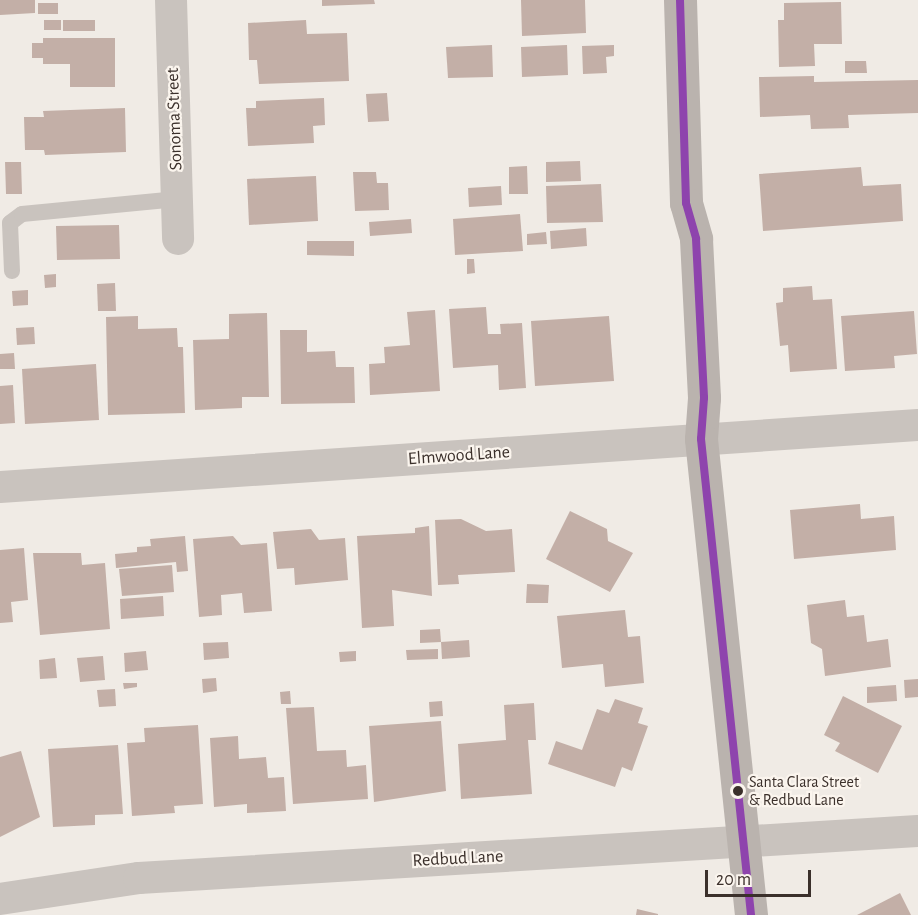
<!DOCTYPE html>
<style>
body{margin:0}
#map{position:relative;width:918px;height:915px;overflow:hidden;background:#f0ebe5;font-family:"Alegreya Sans",sans-serif}
div>[style]{position:absolute}
[style*='--x']{left:calc(var(--x)*1px);top:calc(var(--y)*1px);width:calc(var(--w)*1px);rotate:calc(var(--a)*1deg)}
.building>*{inset:0;background:#c3afa7}
.lane>*{height:16px;margin:-8px;padding:0 8px;transform-origin:8px;border-radius:8px;background:#c9c3be}
.street>*{height:32px;margin:-16px;padding:0 16px;transform-origin:16px;border-radius:16px;background:#c9c3be}
.secondary>*{height:33px;margin:-16.5px;padding:0 16.5px;transform-origin:16.5px;border-radius:16.5px;background:#bab3ae}
.bus-1>*{height:8px;margin:-4px;padding:0 4px;transform-origin:4px;border-radius:4px;background:#8e44ad}
.dots>*{width:16px;height:16px;translate:-50% -50%;box-sizing:border-box;border:3px solid #fbf5ee;border-radius:50%}
span{translate:-50% -50%;white-space:nowrap;text-align:center;line-height:1.15;-webkit-text-stroke:4.5px #fbf5ee;paint-order:stroke}
.bus-label{font-size:16px;color:#3b302b}
.left{translate:0 -50%;text-align:left}
.street-label{font-size:18px;color:#3b302b}
.scale{position:absolute;left:705px;top:870px;width:106px;height:27px;box-sizing:border-box;border:3px solid #3b302b;border-top:0;padding-left:8px;font-size:18px;line-height:21px;white-space:nowrap;color:#3b302b;-webkit-text-stroke:4px #fbf5ee;paint-order:stroke}
</style>
<div id="map">
<div class="building">
<i style="clip-path:polygon(0 0,35px 0,35px 13px,0 15px)"></i>
<i style="clip-path:polygon(322px 0,374px 0,375px 4px,322px 6px)"></i>
<i style="clip-path:polygon(521px 0,585px 0,586px 33px,522px 36px)"></i>
<i style="clip-path:polygon(841px 2px,842px 44px,814px 44px,815px 66px,779px 67px,778px 20px,784px 20px,784px 3px)"></i>
<i style="clip-path:polygon(38px 3px,58px 3px,58px 14px,38px 14px)"></i>
<i style="clip-path:polygon(44px 20px,61px 20px,61px 30px,44px 30px)"></i>
<i style="clip-path:polygon(63px 20px,95px 20px,95px 31px,63px 31px)"></i>
<i style="clip-path:polygon(306px 20px,307px 34px,347px 33px,349px 81px,259px 84px,257px 60px,249px 60px,248px 23px)"></i>
<i style="clip-path:polygon(43px 38px,115px 38px,115px 87px,70px 87px,70px 64px,43px 64px,43px 58px,32px 58px,32px 43px,43px 43px)"></i>
<i style="clip-path:polygon(492px 45px,493px 77px,448px 78px,446px 47px)"></i>
<i style="clip-path:polygon(567px 45px,568px 75px,522px 77px,521px 47px)"></i>
<i style="clip-path:polygon(614px 45px,614px 56px,606px 57px,607px 73px,583px 74px,582px 46px)"></i>
<i style="clip-path:polygon(845px 61px,866px 61px,867px 73px,845px 73px)"></i>
<i style="clip-path:polygon(814px 76px,814px 82px,918px 80px,918px 113px,848px 115px,849px 128px,811px 129px,810px 115px,760px 117px,759px 77px)"></i>
<i style="clip-path:polygon(387px 93px,389px 121px,368px 122px,366px 94px)"></i>
<i style="clip-path:polygon(324px 98px,325px 125px,313px 126px,314px 143px,248px 146px,246px 108px,256px 108px,256px 101px)"></i>
<i style="clip-path:polygon(125px 108px,126px 152px,45px 155px,44px 150px,25px 150px,24px 117px,44px 117px,43px 111px)"></i>
<i style="clip-path:polygon(580px 161px,581px 181px,546px 182px,546px 162px)"></i>
<i style="clip-path:polygon(5px 162px,21px 162px,22px 194px,6px 194px)"></i>
<i style="clip-path:polygon(527px 166px,528px 194px,509px 194px,509px 167px)"></i>
<i style="clip-path:polygon(861px 167px,863px 186px,901px 184px,903px 221px,763px 231px,759px 174px)"></i>
<i style="clip-path:polygon(353px 172px,376px 172px,377px 183px,388px 183px,389px 210px,355px 211px)"></i>
<i style="clip-path:polygon(316px 176px,318px 221px,249px 225px,247px 179px)"></i>
<i style="clip-path:polygon(601px 184px,603px 222px,547px 223px,546px 186px)"></i>
<i style="clip-path:polygon(501px 186px,502px 205px,469px 207px,468px 188px)"></i>
<i style="clip-path:polygon(520px 214px,523px 251px,455px 255px,453px 219px)"></i>
<i style="clip-path:polygon(411px 219px,412px 233px,370px 236px,369px 222px)"></i>
<i style="clip-path:polygon(119px 225px,120px 259px,57px 260px,56px 226px)"></i>
<i style="clip-path:polygon(586px 228px,587px 246px,551px 249px,550px 231px)"></i>
<i style="clip-path:polygon(546px 232px,547px 244px,527px 245px,527px 234px)"></i>
<i style="clip-path:polygon(307px 241px,354px 241px,354px 256px,307px 255px)"></i>
<i style="clip-path:polygon(467px 259px,474px 259px,475px 273px,467px 274px)"></i>
<i style="clip-path:polygon(56px 274px,56px 287px,45px 288px,44px 275px)"></i>
<i style="clip-path:polygon(115px 283px,116px 311px,98px 311px,97px 284px)"></i>
<i style="clip-path:polygon(812px 286px,813px 300px,832px 299px,837px 369px,790px 372px,788px 345px,780px 346px,776px 303px,783px 302px,783px 288px)"></i>
<i style="clip-path:polygon(28px 290px,28px 305px,13px 306px,12px 291px)"></i>
<i style="clip-path:polygon(486px 307px,488px 334px,501px 334px,500px 324px,522px 323px,526px 388px,499px 390px,498px 365px,453px 368px,449px 309px)"></i>
<i style="clip-path:polygon(435px 310px,440px 391px,370px 395px,369px 364px,385px 363px,384px 347px,410px 345px,407px 312px)"></i>
<i style="clip-path:polygon(914px 311px,917px 354px,894px 356px,895px 368px,845px 371px,841px 316px)"></i>
<i style="clip-path:polygon(267px 313px,269px 397px,242px 397px,242px 408px,195px 410px,193px 340px,229px 339px,229px 314px)"></i>
<i style="clip-path:polygon(138px 316px,138px 329px,177px 328px,178px 347px,183px 347px,185px 413px,108px 415px,106px 317px)"></i>
<i style="clip-path:polygon(609px 316px,614px 381px,535px 386px,531px 321px)"></i>
<i style="clip-path:polygon(34px 327px,35px 344px,17px 345px,16px 328px)"></i>
<i style="clip-path:polygon(280px 330px,307px 330px,307px 352px,335px 351px,336px 367px,354px 367px,355px 403px,281px 404px)"></i>
<i style="clip-path:polygon(14px 353px,15px 369px,0 369px,0 354px)"></i>
<i style="clip-path:polygon(96px 364px,99px 420px,25px 424px,22px 369px)"></i>
<i style="clip-path:polygon(13px 385px,15px 423px,0 424px,0 386px)"></i>
<i style="clip-path:polygon(860px 504px,861px 519px,894px 516px,896px 550px,794px 559px,790px 510px)"></i>
<i style="clip-path:polygon(570px 511px,607px 529px,608px 541px,633px 553px,610px 592px,546px 559px)"></i>
<i style="clip-path:polygon(461px 519px,486px 531px,512px 529px,515px 572px,458px 575px,459px 584px,438px 585px,435px 520px)"></i>
<i style="clip-path:polygon(429px 526px,432px 596px,392px 590px,394px 626px,362px 628px,357px 536px,415px 533px,415px 528px)"></i>
<i style="clip-path:polygon(311px 529px,319px 540px,345px 538px,348px 580px,295px 585px,294px 568px,277px 569px,273px 532px)"></i>
<i style="clip-path:polygon(185px 536px,188px 571px,177px 572px,176px 562px,116px 568px,115px 554px,137px 552px,137px 547px,151px 546px,150px 539px)"></i>
<i style="clip-path:polygon(233px 536px,241px 545px,267px 543px,272px 611px,244px 613px,242px 593px,221px 595px,222px 615px,199px 617px,193px 539px)"></i>
<i style="clip-path:polygon(24px 548px,28px 600px,11px 602px,13px 622px,0 623px,0 550px)"></i>
<i style="clip-path:polygon(33px 553px,81px 553px,82px 565px,105px 563px,110px 629px,40px 635px)"></i>
<i style="clip-path:polygon(172px 565px,174px 592px,122px 596px,119px 569px)"></i>
<i style="clip-path:polygon(527px 584px,549px 585px,548px 603px,526px 603px)"></i>
<i style="clip-path:polygon(163px 596px,164px 616px,121px 619px,120px 599px)"></i>
<i style="clip-path:polygon(845px 600px,847px 617px,864px 615px,867px 642px,888px 639px,891px 667px,825px 676px,822px 649px,811px 643px,807px 605px)"></i>
<i style="clip-path:polygon(625px 610px,628px 637px,640px 636px,644px 683px,605px 687px,603px 664px,562px 668px,557px 616px)"></i>
<i style="clip-path:polygon(440px 629px,441px 642px,420px 643px,420px 630px)"></i>
<i style="clip-path:polygon(469px 640px,470px 657px,442px 659px,441px 642px)"></i>
<i style="clip-path:polygon(228px 642px,229px 658px,204px 660px,203px 643px)"></i>
<i style="clip-path:polygon(438px 649px,438px 659px,407px 660px,406px 650px)"></i>
<i style="clip-path:polygon(146px 651px,148px 670px,125px 672px,124px 653px)"></i>
<i style="clip-path:polygon(356px 651px,356px 661px,340px 662px,339px 652px)"></i>
<i style="clip-path:polygon(103px 656px,105px 680px,80px 682px,77px 658px)"></i>
<i style="clip-path:polygon(55px 658px,57px 678px,40px 679px,39px 660px)"></i>
<i style="clip-path:polygon(216px 678px,217px 691px,203px 693px,202px 679px)"></i>
<i style="clip-path:polygon(918px 679px,918px 697px,905px 698px,904px 680px)"></i>
<i style="clip-path:polygon(123px 683px,137px 683px,137px 687px,124px 689px)"></i>
<i style="clip-path:polygon(896px 685px,897px 701px,867px 703px,867px 687px)"></i>
<i style="clip-path:polygon(115px 689px,116px 706px,99px 707px,97px 690px)"></i>
<i style="clip-path:polygon(290px 691px,291px 704px,281px 704px,280px 692px)"></i>
<i style="clip-path:polygon(843px 696px,902px 726px,878px 773px,835px 751px,840px 743px,824px 735px)"></i>
<i style="clip-path:polygon(615px 699px,643px 708px,638px 723px,648px 726px,632px 771px,622px 767px,615px 787px,548px 764px,556px 741px,582px 750px,597px 709px,609px 713px)"></i>
<i style="clip-path:polygon(442px 701px,443px 716px,430px 717px,429px 702px)"></i>
<i style="clip-path:polygon(534px 703px,536px 740px,528px 740px,532px 794px,461px 799px,458px 744px,506px 740px,504px 705px)"></i>
<i style="clip-path:polygon(314px 707px,317px 751px,346px 750px,347px 767px,366px 765px,368px 799px,293px 804px,286px 708px)"></i>
<i style="clip-path:polygon(441px 721px,446px 791px,374px 802px,369px 726px)"></i>
<i style="clip-path:polygon(198px 725px,203px 804px,174px 806px,175px 813px,132px 816px,127px 743px,145px 742px,144px 728px)"></i>
<i style="clip-path:polygon(238px 736px,239px 759px,266px 757px,268px 778px,284px 777px,286px 811px,247px 813px,247px 804px,214px 807px,210px 738px)"></i>
<i style="clip-path:polygon(118px 745px,123px 814px,95px 815px,95px 825px,53px 827px,48px 749px)"></i>
<i style="clip-path:polygon(21px 751px,40px 817px,0 837px,0 757px)"></i>
<i style="clip-path:polygon(900px 893px,911px 915px,857px 915px)"></i>
<i style="clip-path:polygon(637px 909px,658px 914px,658px 915px,636px 915px)"></i>
</div>
<div class="lane">
<i style="--x:12;--y:271;--w:48;--a:-92.4"></i>
<i style="--x:10;--y:223;--w:15;--a:-37"></i>
<i style="--x:22;--y:214;--w:156;--a:-5.5"></i>
</div>
<div class="street">
<i style="--x:171;--y:0;--w:239;--a:88.3"></i>
<i style="--x:0;--y:487;--w:920;--a:-3.86"></i>
<i style="--x:0;--y:899;--w:141;--a:-8.6"></i>
<i style="--x:139;--y:878;--w:780;--a:-3.45"></i>
</div>
<div class="secondary">
<i style="--x:680;--y:0;--w:203;--a:88.3"></i>
<i style="--x:686;--y:203;--w:37;--a:74"></i>
<i style="--x:696;--y:239;--w:159;--a:87.1"></i>
<i style="--x:704;--y:398;--w:41;--a:94.2"></i>
<i style="--x:701;--y:439;--w:479;--a:84"></i>
</div>
<div class="bus-1">
<i style="--x:680;--y:0;--w:203;--a:88.3"></i>
<i style="--x:686;--y:203;--w:37;--a:74"></i>
<i style="--x:696;--y:239;--w:159;--a:87.1"></i>
<i style="--x:704;--y:398;--w:41;--a:94.2"></i>
<i style="--x:701;--y:439;--w:479;--a:84"></i>
</div>
<div class="dots">
<i style="left:738px;top:791px;background:#3b302b"></i>
</div>
<div class="bus-label">
<span class="left" style="left:749px;top:791px">Santa Clara Street<br>&amp; Redbud Lane</span>
</div>
<div class="street-label">
<span style="left:175px;top:119px;rotate:-92deg">Sonoma Street</span>
<span style="left:459px;top:456px;rotate:-4deg">Elmwood Lane</span>
<span style="left:458px;top:859px;rotate:-3deg">Redbud Lane</span>
</div>
<div class="scale">20 m</div>
</div>
